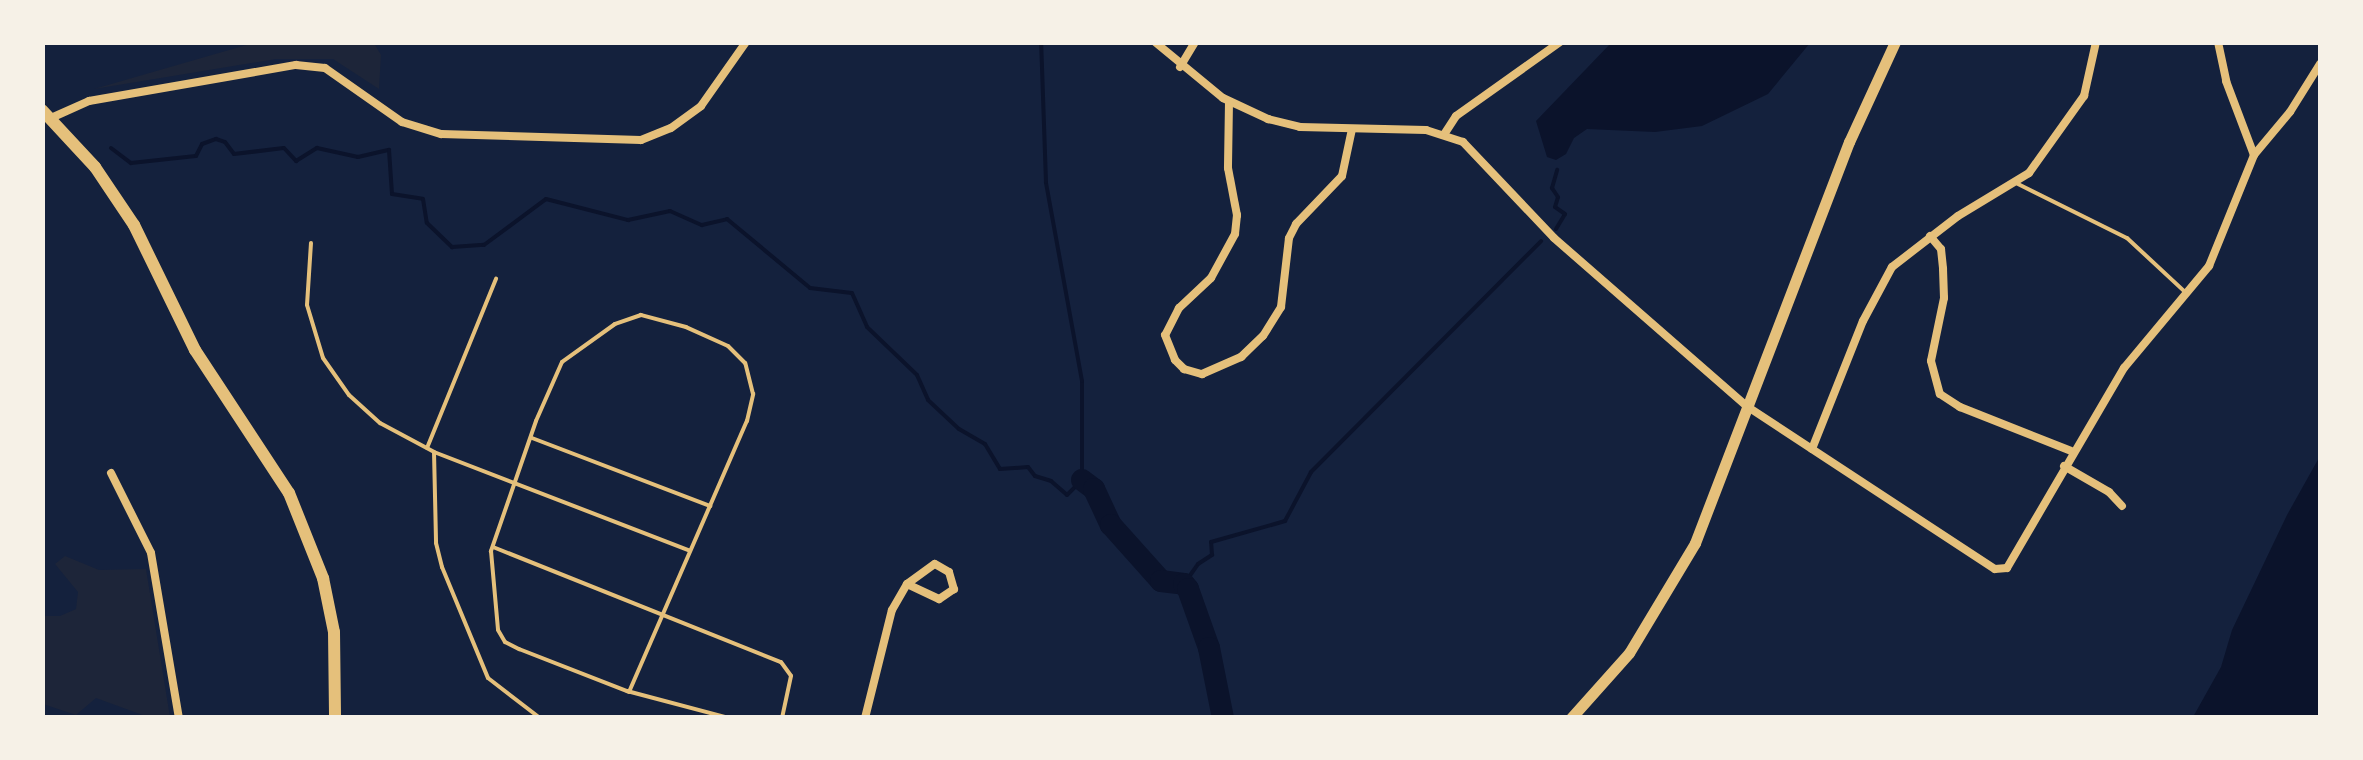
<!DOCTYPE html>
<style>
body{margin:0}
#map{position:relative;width:2363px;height:760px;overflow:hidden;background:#14213d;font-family:"Space Grotesk",sans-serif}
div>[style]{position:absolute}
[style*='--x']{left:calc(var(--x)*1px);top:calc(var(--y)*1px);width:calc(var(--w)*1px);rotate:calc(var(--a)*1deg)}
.green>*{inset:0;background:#1d2539}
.water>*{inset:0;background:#0b132b}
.stream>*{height:4px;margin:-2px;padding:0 2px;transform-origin:2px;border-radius:2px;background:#0b132b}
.river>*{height:22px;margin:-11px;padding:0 11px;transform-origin:11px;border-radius:11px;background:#0b132b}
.service>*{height:4px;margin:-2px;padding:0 2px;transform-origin:2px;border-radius:2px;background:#e5c07b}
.minor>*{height:8px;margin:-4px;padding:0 4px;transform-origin:4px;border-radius:4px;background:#e5c07b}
.secondary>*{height:11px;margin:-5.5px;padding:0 5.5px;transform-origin:5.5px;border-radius:5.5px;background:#e5c07b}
.primary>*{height:12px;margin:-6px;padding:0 6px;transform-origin:6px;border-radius:6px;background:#e5c07b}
span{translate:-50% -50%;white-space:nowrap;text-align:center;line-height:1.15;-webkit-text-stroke:10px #f6f1e7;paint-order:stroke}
.frame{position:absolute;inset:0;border:45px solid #f6f1e7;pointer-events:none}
</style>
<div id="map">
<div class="green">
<i style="clip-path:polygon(257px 42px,374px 43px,381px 55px,379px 89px,333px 59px,276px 59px,94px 89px)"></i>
<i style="clip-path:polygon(65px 556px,99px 570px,146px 569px,170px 717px,148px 717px,96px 698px,76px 715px,43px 704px,43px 616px,60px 616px,76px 609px,78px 592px,55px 564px)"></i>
</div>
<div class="water">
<i style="clip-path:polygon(1612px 42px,1810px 42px,1810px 43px,1768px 94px,1702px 126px,1655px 132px,1587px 129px,1574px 138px,1566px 154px,1556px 160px,1547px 157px,1536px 121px)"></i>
<i style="clip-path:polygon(2320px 456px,2320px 717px,2193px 717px,2221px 667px,2232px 630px,2287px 515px)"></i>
</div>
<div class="stream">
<i style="--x:111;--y:148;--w:25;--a:37"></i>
<i style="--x:131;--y:163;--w:65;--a:-6.1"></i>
<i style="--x:196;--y:156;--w:13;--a:-63"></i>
<i style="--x:202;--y:144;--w:15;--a:-20"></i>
<i style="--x:216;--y:139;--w:9;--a:18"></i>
<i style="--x:225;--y:142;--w:15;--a:53"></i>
<i style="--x:234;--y:154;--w:50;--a:-6.8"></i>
<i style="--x:284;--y:148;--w:18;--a:47"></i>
<i style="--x:296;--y:161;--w:25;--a:-32"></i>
<i style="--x:317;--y:148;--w:42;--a:12.4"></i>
<i style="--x:358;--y:157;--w:32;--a:-13"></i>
<i style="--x:389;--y:150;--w:44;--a:86.1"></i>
<i style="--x:392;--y:194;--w:31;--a:9"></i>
<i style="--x:423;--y:199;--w:24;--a:81"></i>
<i style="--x:427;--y:223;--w:35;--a:44"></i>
<i style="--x:452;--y:247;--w:32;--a:-4"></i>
<i style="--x:484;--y:245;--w:77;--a:-36.6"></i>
<i style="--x:546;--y:199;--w:85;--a:14.4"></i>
<i style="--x:628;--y:220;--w:43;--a:-12.1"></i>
<i style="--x:670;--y:211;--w:35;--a:24"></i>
<i style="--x:702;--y:225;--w:26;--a:-13"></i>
<i style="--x:727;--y:219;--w:108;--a:39.7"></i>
<i style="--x:810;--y:288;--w:42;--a:6.8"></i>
<i style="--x:852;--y:293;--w:37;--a:66"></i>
<i style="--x:867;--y:327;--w:69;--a:43.8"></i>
<i style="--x:917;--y:375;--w:27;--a:66"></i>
<i style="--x:928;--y:400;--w:42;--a:43.1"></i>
<i style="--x:959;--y:429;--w:30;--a:30"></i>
<i style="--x:985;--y:444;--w:29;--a:59"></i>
<i style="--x:1000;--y:469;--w:28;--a:-4"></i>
<i style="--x:1028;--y:467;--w:11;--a:52"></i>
<i style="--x:1035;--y:476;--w:17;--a:17"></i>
<i style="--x:1051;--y:481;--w:21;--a:41"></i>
<i style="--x:1067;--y:495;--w:21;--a:-45"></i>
<i style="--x:1082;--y:480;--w:99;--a:-90"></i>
<i style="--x:1082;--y:381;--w:202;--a:-100.3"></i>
<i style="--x:1046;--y:182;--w:140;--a:-92"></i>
<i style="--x:1556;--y:229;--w:17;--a:-59"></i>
<i style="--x:1565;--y:214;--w:12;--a:-145"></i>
<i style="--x:1555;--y:207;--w:10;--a:-73"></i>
<i style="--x:1558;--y:197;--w:11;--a:-124"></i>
<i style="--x:1552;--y:188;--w:19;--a:-74"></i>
<i style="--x:1184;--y:584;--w:24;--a:-55"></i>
<i style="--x:1198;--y:564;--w:17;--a:-33"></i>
<i style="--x:1212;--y:555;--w:13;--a:-94"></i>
<i style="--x:1211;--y:542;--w:77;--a:-15.8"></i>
<i style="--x:1285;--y:521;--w:55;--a:-62"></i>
<i style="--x:1311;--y:472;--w:326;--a:-45.1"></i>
</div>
<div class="river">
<i style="--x:1082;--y:480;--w:15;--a:37"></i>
<i style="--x:1094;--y:489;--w:40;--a:65"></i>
<i style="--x:1111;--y:525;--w:75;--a:48.2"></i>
<i style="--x:1161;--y:581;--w:23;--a:7"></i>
<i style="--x:1184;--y:584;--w:6;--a:51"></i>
<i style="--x:1188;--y:589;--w:63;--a:70.4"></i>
<i style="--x:1209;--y:648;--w:71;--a:78.7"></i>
</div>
<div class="service">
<i style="--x:2018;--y:184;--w:122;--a:26.4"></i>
<i style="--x:2127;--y:238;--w:78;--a:42.9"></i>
<i style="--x:311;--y:243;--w:62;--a:93.7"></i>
<i style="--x:307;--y:305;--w:55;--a:73.2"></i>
<i style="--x:323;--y:358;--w:45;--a:54.9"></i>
<i style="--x:349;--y:395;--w:42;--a:42.1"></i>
<i style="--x:380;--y:423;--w:61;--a:28.2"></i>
<i style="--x:434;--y:452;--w:274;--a:21.1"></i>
<i style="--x:532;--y:438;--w:191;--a:20.9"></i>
<i style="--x:427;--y:448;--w:183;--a:-67.8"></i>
<i style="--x:434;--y:452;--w:91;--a:88.7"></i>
<i style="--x:436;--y:543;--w:25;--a:76"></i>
<i style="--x:442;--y:567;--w:120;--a:67.5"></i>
<i style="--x:488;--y:678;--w:66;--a:37.6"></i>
<i style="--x:493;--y:547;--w:310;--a:21.8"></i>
<i style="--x:781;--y:662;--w:17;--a:54"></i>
<i style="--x:791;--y:676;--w:43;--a:102.1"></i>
<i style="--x:629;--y:692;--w:296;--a:-66.5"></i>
<i style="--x:747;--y:421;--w:28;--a:-77"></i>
<i style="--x:753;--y:394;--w:32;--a:-104"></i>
<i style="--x:745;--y:363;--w:24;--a:-135"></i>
<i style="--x:728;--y:346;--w:46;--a:-155.7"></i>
<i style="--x:686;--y:327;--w:47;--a:-165.1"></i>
<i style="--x:641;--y:315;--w:28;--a:161"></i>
<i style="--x:615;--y:324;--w:65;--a:144.4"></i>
<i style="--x:562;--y:362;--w:64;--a:113.8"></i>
<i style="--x:536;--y:421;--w:138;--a:109.1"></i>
<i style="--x:491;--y:551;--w:79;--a:84.9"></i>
<i style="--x:498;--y:630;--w:14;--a:60"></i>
<i style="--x:505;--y:642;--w:16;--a:27"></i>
<i style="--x:519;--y:649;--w:116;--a:21.3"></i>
<i style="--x:627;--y:691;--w:106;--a:14.8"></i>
</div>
<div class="minor">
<i style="--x:1155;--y:42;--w:88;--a:39.5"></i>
<i style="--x:1223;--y:98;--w:50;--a:25"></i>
<i style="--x:1268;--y:119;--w:33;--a:14"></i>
<i style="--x:1300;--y:127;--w:126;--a:1.4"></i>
<i style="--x:1426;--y:130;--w:39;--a:18"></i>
<i style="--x:1463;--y:142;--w:132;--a:46.5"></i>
<i style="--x:1554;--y:238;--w:257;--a:41.1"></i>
<i style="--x:1748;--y:407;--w:295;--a:33.3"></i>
<i style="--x:1995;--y:569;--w:12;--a:-5"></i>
<i style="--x:2007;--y:568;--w:232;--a:-59.7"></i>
<i style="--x:2124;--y:368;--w:133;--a:-50.2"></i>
<i style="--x:2209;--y:266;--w:120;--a:-67.9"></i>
<i style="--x:2254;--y:155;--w:56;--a:-50.1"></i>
<i style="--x:2290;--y:112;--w:57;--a:-58"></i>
<i style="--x:2218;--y:42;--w:40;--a:78"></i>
<i style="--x:2226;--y:81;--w:79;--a:69.3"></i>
<i style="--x:1180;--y:67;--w:29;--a:-59"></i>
<i style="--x:1229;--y:102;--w:66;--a:90.9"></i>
<i style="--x:1228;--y:168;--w:48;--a:79.2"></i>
<i style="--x:1237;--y:215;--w:19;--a:96"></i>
<i style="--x:1235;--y:234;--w:50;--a:118.6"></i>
<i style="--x:1211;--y:278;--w:44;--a:136.8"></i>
<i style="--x:1179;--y:308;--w:30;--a:117"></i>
<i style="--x:1165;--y:335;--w:27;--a:68"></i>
<i style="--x:1175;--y:360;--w:13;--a:45"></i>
<i style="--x:1184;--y:369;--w:19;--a:16"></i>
<i style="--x:1202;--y:374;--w:43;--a:-23.6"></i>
<i style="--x:1241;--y:357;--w:30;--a:-44"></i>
<i style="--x:1263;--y:336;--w:34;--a:-58"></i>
<i style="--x:1281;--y:307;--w:69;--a:-83.4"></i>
<i style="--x:1289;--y:238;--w:16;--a:-63"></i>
<i style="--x:1296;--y:224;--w:66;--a:-46.2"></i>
<i style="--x:1342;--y:176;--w:48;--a:-78"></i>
<i style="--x:51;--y:118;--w:42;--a:-24.1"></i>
<i style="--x:89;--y:101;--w:210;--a:-9.9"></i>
<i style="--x:296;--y:65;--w:29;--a:6"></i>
<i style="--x:325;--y:68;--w:94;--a:35"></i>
<i style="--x:402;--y:122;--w:41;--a:17.1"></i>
<i style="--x:441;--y:134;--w:200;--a:1.7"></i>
<i style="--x:641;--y:140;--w:32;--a:-22"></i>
<i style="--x:671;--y:128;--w:37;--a:-36"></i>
<i style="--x:701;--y:106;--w:78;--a:-54.9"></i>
<i style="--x:1445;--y:133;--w:20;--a:-57"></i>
<i style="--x:1456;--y:116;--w:128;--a:-35.4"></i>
<i style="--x:1930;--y:236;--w:17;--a:50"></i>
<i style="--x:1941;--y:249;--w:20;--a:84"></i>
<i style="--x:1943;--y:269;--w:29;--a:88"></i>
<i style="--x:1944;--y:298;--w:64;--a:101.7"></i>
<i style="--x:1931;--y:361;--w:34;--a:75"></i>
<i style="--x:1940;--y:394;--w:24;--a:33"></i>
<i style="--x:1960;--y:407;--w:119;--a:21.6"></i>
<i style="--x:1812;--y:449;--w:138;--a:-68.3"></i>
<i style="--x:1863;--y:321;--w:61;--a:-61.8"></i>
<i style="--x:1892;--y:267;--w:83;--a:-37.7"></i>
<i style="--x:1958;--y:216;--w:83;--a:-31.2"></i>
<i style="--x:2029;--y:173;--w:95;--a:-54.5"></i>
<i style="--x:2084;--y:96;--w:55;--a:-77.5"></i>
<i style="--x:2064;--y:466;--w:52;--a:30"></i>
<i style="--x:2109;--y:492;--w:19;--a:47"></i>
<i style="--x:111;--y:473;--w:89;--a:63.4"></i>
<i style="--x:151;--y:553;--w:167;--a:80.4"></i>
<i style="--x:865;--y:718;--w:111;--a:-76"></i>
<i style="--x:892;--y:610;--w:30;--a:-60"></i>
<i style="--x:907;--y:584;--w:34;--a:-36"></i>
<i style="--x:935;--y:564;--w:16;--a:30"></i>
<i style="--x:949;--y:572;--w:18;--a:74"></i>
<i style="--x:954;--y:589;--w:18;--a:146"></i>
<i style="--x:939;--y:599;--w:35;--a:-155"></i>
</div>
<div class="secondary">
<i style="--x:1571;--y:718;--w:87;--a:-48.3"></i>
<i style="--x:1629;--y:653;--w:128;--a:-59"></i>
<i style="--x:1695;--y:543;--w:430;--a:-69"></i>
<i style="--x:1849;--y:142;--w:110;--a:-65.3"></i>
</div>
<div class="primary">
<i style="--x:42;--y:110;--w:78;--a:47.1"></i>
<i style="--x:95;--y:167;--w:70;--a:56.1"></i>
<i style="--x:134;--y:225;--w:139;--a:64"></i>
<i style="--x:195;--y:350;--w:171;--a:56.7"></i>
<i style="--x:289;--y:493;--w:92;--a:68.2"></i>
<i style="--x:323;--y:578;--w:55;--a:78.5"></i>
<i style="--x:334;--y:632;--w:86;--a:89.3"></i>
</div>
<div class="frame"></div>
</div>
